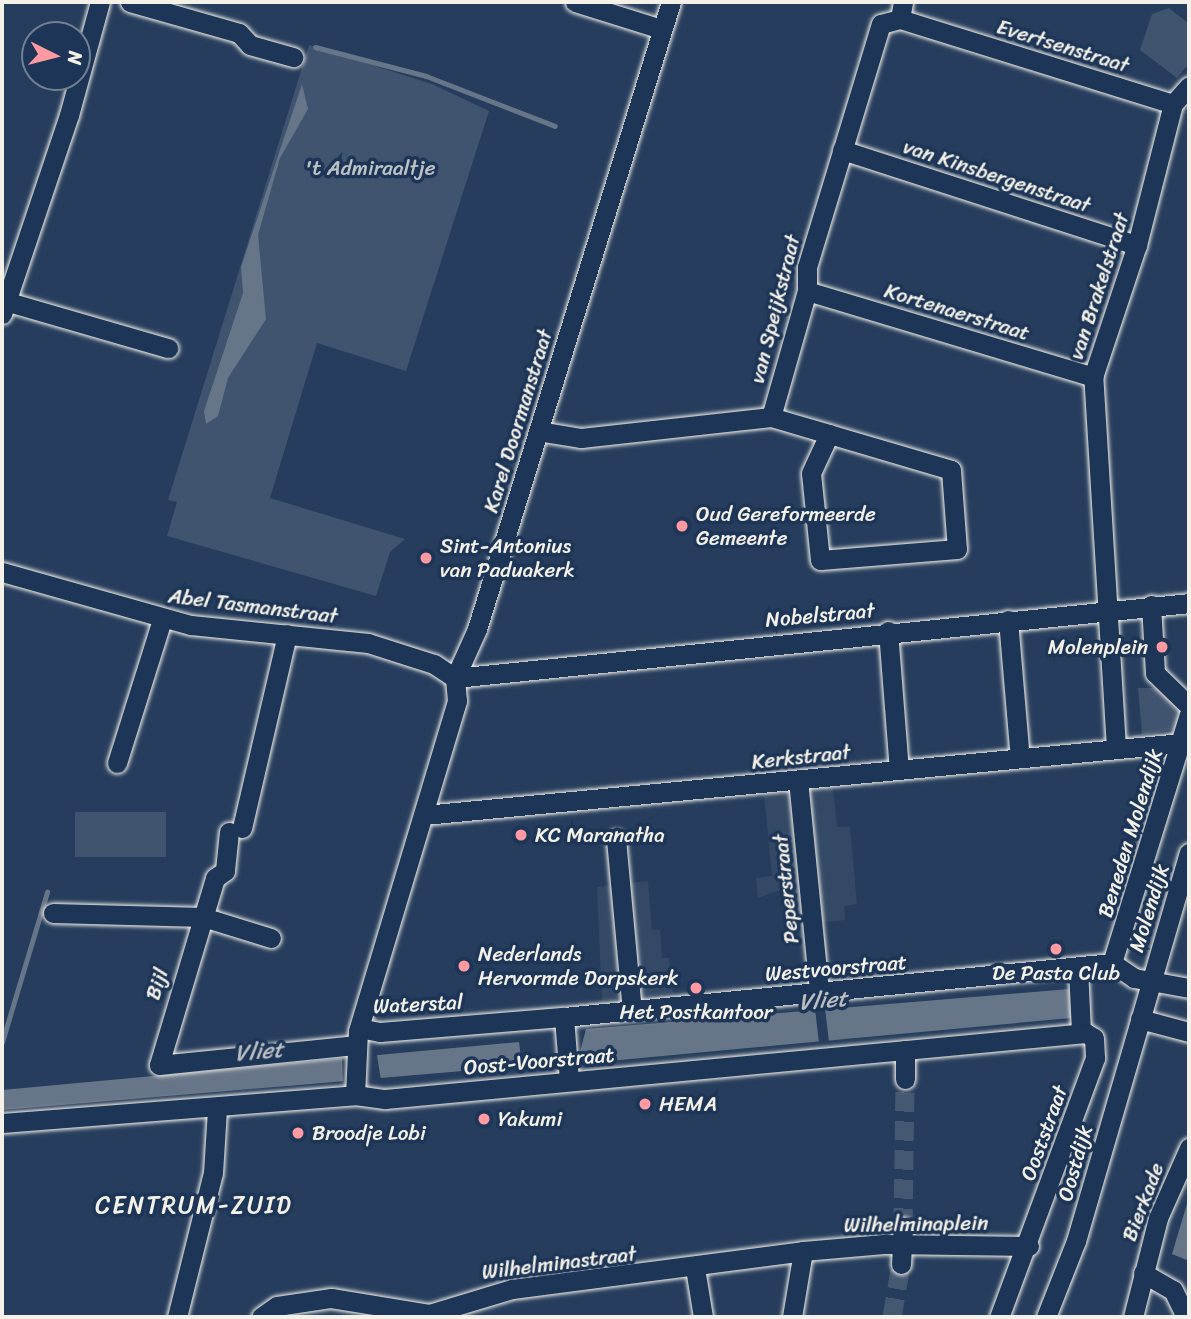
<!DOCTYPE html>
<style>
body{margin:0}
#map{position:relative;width:1191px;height:1319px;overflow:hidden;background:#263d5d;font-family:Sriracha,sans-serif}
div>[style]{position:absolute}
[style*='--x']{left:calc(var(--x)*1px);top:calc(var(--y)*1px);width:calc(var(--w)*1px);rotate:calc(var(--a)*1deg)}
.built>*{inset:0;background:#334966}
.green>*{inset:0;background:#40546f}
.water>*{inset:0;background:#677588}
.pier>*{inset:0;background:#263d5d}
.stream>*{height:5px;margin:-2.5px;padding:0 2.5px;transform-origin:2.5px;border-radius:2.5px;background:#677588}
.minor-tunnel>*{height:19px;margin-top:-9.5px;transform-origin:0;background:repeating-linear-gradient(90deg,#455872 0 19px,transparent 0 29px)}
.roads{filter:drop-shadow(0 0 2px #f4f1e8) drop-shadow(0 0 2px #f4f1e8)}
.minor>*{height:19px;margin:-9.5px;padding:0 9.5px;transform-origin:9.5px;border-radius:9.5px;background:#1d3557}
.dots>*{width:19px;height:19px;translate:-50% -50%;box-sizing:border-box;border:4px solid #1d3557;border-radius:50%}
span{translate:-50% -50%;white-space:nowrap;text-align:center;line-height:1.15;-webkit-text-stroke:7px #1d3557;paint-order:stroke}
.street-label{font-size:21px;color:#f4f1e8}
.park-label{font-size:21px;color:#bec2c4}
.poi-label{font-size:21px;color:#f4f1e8}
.left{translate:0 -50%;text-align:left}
.right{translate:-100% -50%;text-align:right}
.water-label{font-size:23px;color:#bcbfc2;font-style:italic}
.quarter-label{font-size:24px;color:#f4f1e8;letter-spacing:2px}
.frame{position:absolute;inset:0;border:4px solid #f4f1e8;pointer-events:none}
.north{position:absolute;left:21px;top:21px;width:70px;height:70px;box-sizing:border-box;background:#1d3557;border:2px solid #738091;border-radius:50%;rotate:96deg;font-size:19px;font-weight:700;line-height:28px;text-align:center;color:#f4f1e8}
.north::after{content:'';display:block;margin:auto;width:24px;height:32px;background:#ff9aa2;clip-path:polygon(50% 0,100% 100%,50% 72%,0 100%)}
</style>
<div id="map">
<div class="built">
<i style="clip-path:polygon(833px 788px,837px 827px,850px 827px,857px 904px,844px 906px,845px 920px,816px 923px,817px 934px,825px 934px,827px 955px,819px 957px,807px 915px,783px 917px,781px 890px,758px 898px,756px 878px,772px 876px,764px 794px)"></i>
<i style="clip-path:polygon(648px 881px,652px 930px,660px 930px,662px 958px,669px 958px,673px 993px,602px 1001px,597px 887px)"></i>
</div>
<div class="green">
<i style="clip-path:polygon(1169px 8px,1189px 24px,1189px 63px,1177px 78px,1140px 50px,1152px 14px)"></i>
<i style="clip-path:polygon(309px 45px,432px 84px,489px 111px,406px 371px,317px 343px,270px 498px,405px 539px,390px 552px,376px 596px,167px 536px,177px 502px,168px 500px)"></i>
<i style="clip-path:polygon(1138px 688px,1161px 688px,1184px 711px,1176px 729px,1127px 738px,1142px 734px)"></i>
<i style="clip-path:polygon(75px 812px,166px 812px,166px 857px,75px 857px)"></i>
</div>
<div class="water">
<i style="clip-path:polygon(302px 84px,308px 109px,280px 158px,258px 235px,266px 319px,228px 378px,218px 416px,206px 424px,204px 411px,243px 293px,241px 267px)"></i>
<i style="clip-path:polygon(1069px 989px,1071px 1018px,588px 1063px,580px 1052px,586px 1029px)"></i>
<i style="clip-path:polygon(519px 1042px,522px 1066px,2px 1110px,2px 1090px)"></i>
<i style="clip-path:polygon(1189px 1197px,1189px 1261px,1172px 1254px)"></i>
</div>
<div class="pier">
<i style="clip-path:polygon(825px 1008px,829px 1042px,819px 1043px,815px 1009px)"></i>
<i style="clip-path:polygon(376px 1049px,381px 1081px,343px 1085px,342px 1056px)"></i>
</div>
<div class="stream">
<i style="--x:315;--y:47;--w:115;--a:14.6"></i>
<i style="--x:426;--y:76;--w:138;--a:21.2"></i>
<i style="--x:2;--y:1042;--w:157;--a:-73.3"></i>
</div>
<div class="minor-tunnel">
<i style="--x:903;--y:1227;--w:148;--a:-89.2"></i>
<i style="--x:892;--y:1317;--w:54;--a:-80.4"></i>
</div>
<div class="roads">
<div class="minor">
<i style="--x:130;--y:2;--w:113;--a:15.9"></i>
<i style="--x:239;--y:33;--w:16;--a:47"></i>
<i style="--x:250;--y:45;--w:45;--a:15.6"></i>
<i style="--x:575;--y:2;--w:90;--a:17.4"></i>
<i style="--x:900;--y:19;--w:286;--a:17.3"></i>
<i style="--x:1173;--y:104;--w:24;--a:-48"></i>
<i style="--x:842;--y:150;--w:310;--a:17.9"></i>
<i style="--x:807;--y:291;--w:299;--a:16.7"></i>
<i style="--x:5;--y:301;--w:170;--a:16.1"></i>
<i style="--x:2;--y:314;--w:210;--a:-71.4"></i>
<i style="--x:69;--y:115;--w:117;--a:-74.7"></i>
<i style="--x:771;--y:417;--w:60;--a:16.3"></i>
<i style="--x:829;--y:434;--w:127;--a:16.4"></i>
<i style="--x:951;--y:470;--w:79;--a:85.7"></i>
<i style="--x:957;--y:549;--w:137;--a:175.4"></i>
<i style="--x:820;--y:560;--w:87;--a:-95.9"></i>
<i style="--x:811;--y:473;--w:43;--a:-65.2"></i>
<i style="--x:538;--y:431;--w:44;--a:9.2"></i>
<i style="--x:581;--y:438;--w:191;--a:-6.3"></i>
<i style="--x:771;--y:417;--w:131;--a:-74.1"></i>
<i style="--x:807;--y:291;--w:24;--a:-90"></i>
<i style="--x:807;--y:267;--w:254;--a:-73.1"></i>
<i style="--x:881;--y:24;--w:20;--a:-15"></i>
<i style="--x:900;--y:19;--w:17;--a:-80"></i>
<i style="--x:2;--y:572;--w:196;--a:15.7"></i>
<i style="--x:191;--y:625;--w:178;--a:5.8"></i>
<i style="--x:368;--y:643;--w:69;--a:17.7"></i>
<i style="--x:434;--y:664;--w:25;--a:34"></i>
<i style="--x:1151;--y:605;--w:68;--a:86.6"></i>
<i style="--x:1155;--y:673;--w:47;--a:44.1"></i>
<i style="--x:1008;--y:620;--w:128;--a:85.1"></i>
<i style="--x:888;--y:631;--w:139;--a:85.5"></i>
<i style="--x:455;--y:678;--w:738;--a:-5.83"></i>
<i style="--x:1116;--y:748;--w:372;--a:-93.5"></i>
<i style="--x:1093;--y:377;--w:139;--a:-71.6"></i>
<i style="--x:1137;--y:245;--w:146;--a:-75.7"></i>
<i style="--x:117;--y:763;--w:151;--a:-72.6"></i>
<i style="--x:798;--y:780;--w:213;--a:84.3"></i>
<i style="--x:424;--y:815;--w:761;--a:-5.43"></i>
<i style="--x:242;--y:828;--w:199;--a:-76.9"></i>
<i style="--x:229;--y:832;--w:39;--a:96"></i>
<i style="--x:225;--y:871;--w:12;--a:145"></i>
<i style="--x:215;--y:878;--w:195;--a:106.7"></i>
<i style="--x:159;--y:1065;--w:199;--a:-5.8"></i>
<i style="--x:616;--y:839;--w:172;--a:84.7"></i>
<i style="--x:53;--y:913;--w:150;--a:1.5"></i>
<i style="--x:203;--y:917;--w:71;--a:17.2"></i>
<i style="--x:1112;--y:963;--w:260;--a:-72.8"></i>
<i style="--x:1112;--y:963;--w:27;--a:34"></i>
<i style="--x:1134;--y:978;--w:56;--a:10.3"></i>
<i style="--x:1078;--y:968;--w:64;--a:87.3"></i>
<i style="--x:564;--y:1017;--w:64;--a:85.5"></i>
<i style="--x:1140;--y:1019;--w:51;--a:14.9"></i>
<i style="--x:359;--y:1028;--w:21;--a:11"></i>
<i style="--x:380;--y:1032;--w:185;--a:-4.7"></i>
<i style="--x:564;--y:1017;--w:551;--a:-5.63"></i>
<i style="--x:905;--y:1079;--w:29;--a:-90"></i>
<i style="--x:355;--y:1095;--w:64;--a:-87.3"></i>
<i style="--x:358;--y:1031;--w:345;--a:-73.3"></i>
<i style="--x:457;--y:701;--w:23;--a:-95"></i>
<i style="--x:455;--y:678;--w:54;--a:-65.8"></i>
<i style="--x:477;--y:629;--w:656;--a:-72.81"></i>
<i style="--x:2;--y:1123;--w:354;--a:-4.5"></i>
<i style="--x:355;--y:1095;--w:30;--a:8"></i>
<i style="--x:385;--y:1099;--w:704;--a:-5.38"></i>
<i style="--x:1086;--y:1033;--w:9;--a:32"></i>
<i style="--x:1094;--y:1038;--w:20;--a:87"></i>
<i style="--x:1095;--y:1058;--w:276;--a:110.3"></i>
<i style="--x:803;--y:1251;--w:81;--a:-4.9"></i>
<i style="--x:884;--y:1244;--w:145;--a:0.8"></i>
<i style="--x:901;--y:1264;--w:37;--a:-87"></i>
<i style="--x:695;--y:1268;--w:50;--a:80.7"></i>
<i style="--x:1143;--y:1273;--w:34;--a:30"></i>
<i style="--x:1173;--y:1290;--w:30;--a:64"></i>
<i style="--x:177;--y:1317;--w:148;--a:-76"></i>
<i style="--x:213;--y:1173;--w:64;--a:-86.4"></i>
<i style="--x:261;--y:1317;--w:19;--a:-35"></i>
<i style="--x:277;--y:1306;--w:55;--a:-8.4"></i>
<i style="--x:331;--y:1298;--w:99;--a:9.3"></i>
<i style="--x:429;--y:1314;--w:87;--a:-16.8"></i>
<i style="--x:512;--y:1289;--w:293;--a:-7.4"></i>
<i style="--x:803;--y:1251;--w:67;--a:99.5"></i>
<i style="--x:1046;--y:1317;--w:82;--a:-68.5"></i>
<i style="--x:1076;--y:1241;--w:404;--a:-73.8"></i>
<i style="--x:1133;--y:1317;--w:102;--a:-75.8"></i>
<i style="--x:1158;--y:1218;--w:77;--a:-66.1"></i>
</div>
</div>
<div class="dots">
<i style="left:682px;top:526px;background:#ff9aa2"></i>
<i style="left:426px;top:558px;background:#ff9aa2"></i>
<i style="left:1162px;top:647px;background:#ff9aa2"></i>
<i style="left:521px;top:835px;background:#ff9aa2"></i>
<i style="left:1056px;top:949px;background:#ff9aa2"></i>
<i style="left:464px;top:966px;background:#ff9aa2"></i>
<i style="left:696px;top:988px;background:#ff9aa2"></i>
<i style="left:645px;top:1104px;background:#ff9aa2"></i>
<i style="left:484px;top:1119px;background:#ff9aa2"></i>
<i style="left:298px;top:1133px;background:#ff9aa2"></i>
</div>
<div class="street-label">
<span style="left:1063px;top:46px;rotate:17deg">Evertsenstraat</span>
<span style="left:997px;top:176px;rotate:18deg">van Kinsbergenstraat</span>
<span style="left:1099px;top:286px;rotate:-72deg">van Brakelstraat</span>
<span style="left:775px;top:309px;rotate:-76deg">van Speijkstraat</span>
<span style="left:957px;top:312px;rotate:17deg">Kortenaerstraat</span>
<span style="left:518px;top:421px;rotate:-73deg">Karel Doormanstraat</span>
<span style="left:253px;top:606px;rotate:7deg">Abel Tasmanstraat</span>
<span style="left:820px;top:615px;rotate:-5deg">Nobelstraat</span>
<span style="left:801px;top:757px;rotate:-6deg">Kerkstraat</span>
<span style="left:1130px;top:833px;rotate:-73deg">Beneden Molendijk</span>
<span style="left:786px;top:889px;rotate:-96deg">Peperstraat</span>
<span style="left:1149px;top:908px;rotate:-73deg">Molendijk</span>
<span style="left:836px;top:968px;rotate:-5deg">Westvoorstraat</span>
<span style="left:157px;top:984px;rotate:-72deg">Bijl</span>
<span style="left:418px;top:1004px;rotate:-3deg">Waterstal</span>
<span style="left:539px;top:1061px;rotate:-5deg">Oost-Voorstraat</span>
<span style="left:1044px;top:1133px;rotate:-70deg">Ooststraat</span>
<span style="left:1075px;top:1163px;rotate:-74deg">Oostdijk</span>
<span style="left:1143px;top:1202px;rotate:-69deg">Bierkade</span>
<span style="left:916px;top:1224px;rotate:-1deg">Wilhelminaplein</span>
<span style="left:559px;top:1263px;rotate:-7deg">Wilhelminastraat</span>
</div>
<div class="park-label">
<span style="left:370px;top:168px">'t Admiraaltje</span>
</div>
<div class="poi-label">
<span class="left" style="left:696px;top:526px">Oud Gereformeerde<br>Gemeente</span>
<span class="left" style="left:440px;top:558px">Sint-Antonius<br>van Paduakerk</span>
<span class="right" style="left:1148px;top:647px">Molenplein</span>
<span class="left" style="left:535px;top:835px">KC Maranatha</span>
<span class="left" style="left:478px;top:966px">Nederlands<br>Hervormde Dorpskerk</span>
<span style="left:1056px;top:973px">De Pasta Club</span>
<span style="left:696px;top:1012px">Het Postkantoor</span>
<span class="left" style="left:659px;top:1104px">HEMA</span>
<span class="left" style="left:498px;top:1119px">Yakumi</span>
<span class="left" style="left:312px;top:1133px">Broodje Lobi</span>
</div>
<div class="water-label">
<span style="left:823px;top:1001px;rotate:-5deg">Vliet</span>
<span style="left:259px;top:1052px;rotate:-5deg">Vliet</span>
</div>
<div class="quarter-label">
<span style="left:194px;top:1206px">CENTRUM-ZUID</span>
</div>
<div class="frame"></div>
<div class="north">N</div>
</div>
